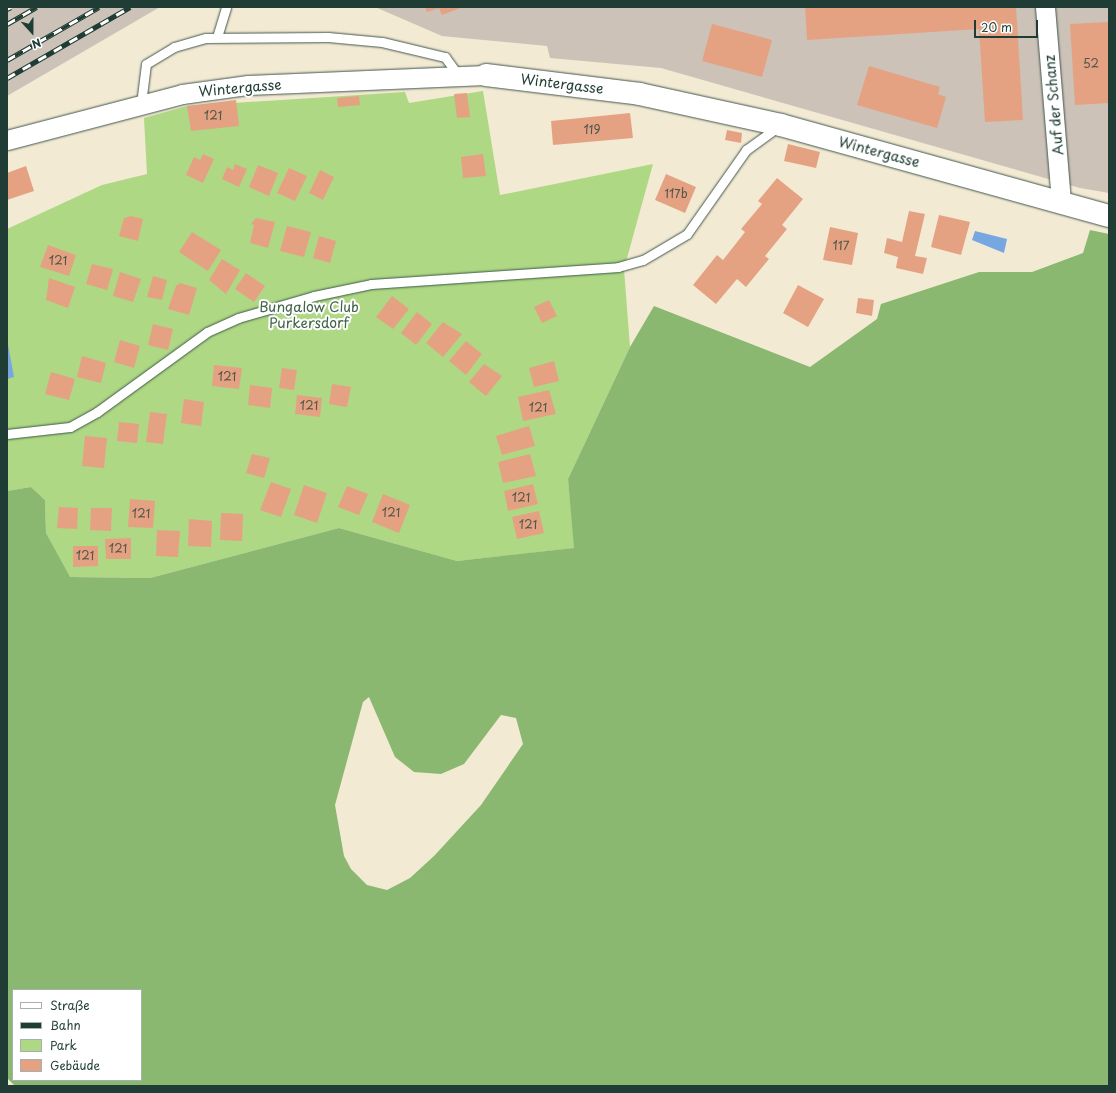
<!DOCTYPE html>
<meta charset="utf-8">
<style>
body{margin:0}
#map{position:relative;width:1116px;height:1093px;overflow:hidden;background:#f3ead4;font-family:"Playpen Sans",sans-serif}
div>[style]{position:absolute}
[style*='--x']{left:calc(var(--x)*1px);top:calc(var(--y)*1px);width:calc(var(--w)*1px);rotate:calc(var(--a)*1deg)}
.industrial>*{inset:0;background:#ccc2b8}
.green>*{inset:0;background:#aed883}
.forest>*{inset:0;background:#8ab871}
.water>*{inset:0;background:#76a7e1}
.building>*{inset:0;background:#e5a283}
.roads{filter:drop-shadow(0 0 1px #3f574c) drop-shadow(0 0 1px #3f574c)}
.service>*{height:9px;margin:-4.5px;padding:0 4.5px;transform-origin:4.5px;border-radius:4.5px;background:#fff}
.minor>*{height:19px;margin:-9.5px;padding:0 9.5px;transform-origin:9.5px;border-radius:9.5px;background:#fff}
.tertiary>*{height:22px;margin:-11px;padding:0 11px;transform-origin:11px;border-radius:11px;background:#fff}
.rail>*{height:4.5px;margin-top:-2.25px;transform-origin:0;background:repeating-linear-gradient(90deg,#fff 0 9px,#1f3d34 0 18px);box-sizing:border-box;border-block:1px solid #1f3d34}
span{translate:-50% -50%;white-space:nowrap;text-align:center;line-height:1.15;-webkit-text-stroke:4px #fff;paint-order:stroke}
.number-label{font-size:12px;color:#505648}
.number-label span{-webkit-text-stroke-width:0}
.street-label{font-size:14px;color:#1f3d34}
.park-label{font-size:14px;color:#436448}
.frame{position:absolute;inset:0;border:8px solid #1f3d34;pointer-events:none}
.legend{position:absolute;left:12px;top:989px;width:130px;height:92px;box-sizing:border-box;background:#fff;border:1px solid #a5b1ae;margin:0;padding:5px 7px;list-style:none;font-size:12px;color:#1f3d34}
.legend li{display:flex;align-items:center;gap:8px;height:20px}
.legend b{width:20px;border:1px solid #a5b1ae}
.north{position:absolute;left:12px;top:12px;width:40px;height:40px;-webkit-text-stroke:3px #fff;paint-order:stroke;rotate:159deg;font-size:11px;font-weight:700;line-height:16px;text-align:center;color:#1f3d34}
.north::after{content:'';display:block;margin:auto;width:14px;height:18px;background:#1f3d34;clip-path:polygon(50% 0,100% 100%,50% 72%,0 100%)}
.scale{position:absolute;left:974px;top:20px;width:64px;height:18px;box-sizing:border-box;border:2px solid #1f3d34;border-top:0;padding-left:5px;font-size:12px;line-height:14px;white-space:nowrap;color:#1f3d34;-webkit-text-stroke:3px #fff;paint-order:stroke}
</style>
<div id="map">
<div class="industrial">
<i style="clip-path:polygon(7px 7px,160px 7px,7px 96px)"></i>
<i style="clip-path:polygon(375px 7px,1109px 7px,1109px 193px,1080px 188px,661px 68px,550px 58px,547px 46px,442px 36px)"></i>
</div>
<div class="green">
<i style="clip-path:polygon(483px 91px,500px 195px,653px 164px,624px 269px,630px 347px,568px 479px,575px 548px,457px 561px,339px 528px,150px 578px,69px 577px,46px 533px,45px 500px,31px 487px,7px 491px,7px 229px,102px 185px,147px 174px,144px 118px,187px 106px,405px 92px,409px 103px)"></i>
</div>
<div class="forest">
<i style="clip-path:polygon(evenodd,1090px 230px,1109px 234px,1109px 1086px,15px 1086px,7px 1078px,7px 491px,31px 487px,45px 500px,46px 533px,70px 577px,150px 578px,339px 528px,457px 561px,574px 548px,568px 479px,630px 347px,654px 306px,810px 367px,877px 319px,881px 304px,979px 272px,1032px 272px,1083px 253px,1090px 230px,369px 697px,395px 757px,414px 772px,441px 774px,464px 764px,501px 715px,516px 718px,523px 744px,481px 805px,434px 856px,410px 878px,387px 890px,367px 885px,351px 869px,344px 856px,335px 805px,363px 702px,369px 697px,1090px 230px,13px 990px,141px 990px,141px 1080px,13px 1080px,13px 990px)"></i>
</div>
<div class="water">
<i style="clip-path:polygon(975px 231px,1007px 239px,1004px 253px,972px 240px)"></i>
<i style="clip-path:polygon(7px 339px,14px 377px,7px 379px)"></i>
</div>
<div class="building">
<i style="clip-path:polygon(425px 7px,463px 7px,442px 15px,439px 8px,427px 12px)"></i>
<i style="clip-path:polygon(805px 7px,1016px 7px,1023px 120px,985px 122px,979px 29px,807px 40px)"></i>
<i style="clip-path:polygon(1109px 22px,1109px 103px,1075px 105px,1070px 24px)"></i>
<i style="clip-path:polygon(712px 24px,772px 40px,762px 77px,702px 61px)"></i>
<i style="clip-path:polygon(869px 66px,940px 87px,938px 94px,946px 97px,937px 128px,857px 105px)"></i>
<i style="clip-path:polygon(467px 93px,470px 117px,457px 118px,454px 94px)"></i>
<i style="clip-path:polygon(359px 96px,360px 105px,338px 107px,337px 98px)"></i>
<i style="clip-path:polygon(236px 100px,239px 126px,191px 131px,187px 106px)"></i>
<i style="clip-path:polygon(630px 113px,633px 138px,553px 145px,551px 121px)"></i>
<i style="clip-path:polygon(727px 130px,742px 133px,741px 143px,725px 140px)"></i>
<i style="clip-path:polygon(788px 144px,820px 152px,816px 168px,784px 161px)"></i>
<i style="clip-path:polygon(203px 154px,214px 159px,203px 183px,186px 175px,194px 157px,200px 160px)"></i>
<i style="clip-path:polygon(483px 154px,486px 176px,463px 178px,461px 157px)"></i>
<i style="clip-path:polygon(235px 164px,247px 169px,239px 187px,222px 179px,227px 167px,233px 170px)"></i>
<i style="clip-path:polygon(258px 165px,278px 173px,269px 196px,249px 187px)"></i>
<i style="clip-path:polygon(26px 166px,34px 191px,7px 200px,7px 173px)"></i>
<i style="clip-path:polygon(289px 168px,307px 176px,295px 201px,277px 193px)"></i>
<i style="clip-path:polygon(320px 170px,334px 177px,323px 200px,309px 193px)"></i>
<i style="clip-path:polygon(666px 174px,696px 187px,685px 213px,655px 200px)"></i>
<i style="clip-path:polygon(777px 178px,803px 199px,782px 225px,787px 229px,765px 256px,769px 259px,746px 287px,737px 279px,716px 304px,693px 285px,717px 255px,723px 260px,745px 232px,741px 229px,762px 204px,758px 201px)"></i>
<i style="clip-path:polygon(909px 211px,925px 214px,915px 256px,927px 258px,923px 274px,896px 268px,898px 257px,884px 253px,887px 238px,902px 242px)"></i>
<i style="clip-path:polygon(939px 215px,970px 222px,961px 255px,931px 247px)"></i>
<i style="clip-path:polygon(131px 216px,143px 219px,138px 241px,119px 236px,124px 218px)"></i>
<i style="clip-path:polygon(256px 218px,275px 222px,268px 248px,250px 243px,254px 225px,251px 224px)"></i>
<i style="clip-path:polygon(287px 226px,311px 232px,304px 257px,280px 251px)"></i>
<i style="clip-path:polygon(830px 227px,858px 233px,852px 265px,823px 260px)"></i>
<i style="clip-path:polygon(192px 232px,221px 250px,208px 271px,179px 252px)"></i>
<i style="clip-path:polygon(319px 236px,336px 241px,330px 263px,313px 258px)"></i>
<i style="clip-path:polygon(48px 245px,76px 255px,69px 276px,40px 267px)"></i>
<i style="clip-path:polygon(222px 259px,240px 270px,226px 294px,209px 280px)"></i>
<i style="clip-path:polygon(92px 264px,113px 269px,107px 290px,86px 284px)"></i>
<i style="clip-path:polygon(120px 272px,141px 279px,133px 302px,113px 296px)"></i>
<i style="clip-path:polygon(246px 273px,265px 286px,254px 302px,235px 289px)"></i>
<i style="clip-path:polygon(153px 276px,167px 280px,162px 300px,147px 297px)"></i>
<i style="clip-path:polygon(49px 278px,75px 287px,68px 308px,46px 300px)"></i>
<i style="clip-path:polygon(180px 283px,197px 288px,189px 315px,168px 309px,176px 286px)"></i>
<i style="clip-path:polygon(798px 285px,824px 299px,808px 327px,783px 313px)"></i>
<i style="clip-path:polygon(392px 296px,409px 309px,393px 329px,376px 317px)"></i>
<i style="clip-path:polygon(858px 298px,874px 300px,872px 316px,856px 313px)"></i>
<i style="clip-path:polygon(549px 300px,557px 316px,542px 323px,534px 307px)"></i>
<i style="clip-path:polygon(417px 312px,432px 324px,416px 345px,401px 333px)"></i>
<i style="clip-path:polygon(443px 322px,462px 334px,443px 357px,426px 343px)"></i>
<i style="clip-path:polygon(153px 324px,173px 329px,168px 350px,148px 345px)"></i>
<i style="clip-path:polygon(120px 340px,140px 346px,134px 368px,114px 362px)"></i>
<i style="clip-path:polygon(466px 341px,482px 354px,466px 375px,449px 361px)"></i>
<i style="clip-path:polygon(82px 356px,106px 363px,101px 383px,77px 377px)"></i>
<i style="clip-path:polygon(554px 361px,559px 381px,534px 387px,529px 368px)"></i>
<i style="clip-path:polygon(484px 364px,502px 376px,486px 396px,469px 382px)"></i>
<i style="clip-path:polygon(214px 365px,242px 368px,239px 389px,212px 386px)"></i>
<i style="clip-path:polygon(282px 368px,297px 370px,294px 390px,279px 388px)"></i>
<i style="clip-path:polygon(51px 372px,75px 379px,69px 400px,45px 394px)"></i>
<i style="clip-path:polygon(332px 384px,351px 387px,347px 407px,329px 404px)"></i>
<i style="clip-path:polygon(250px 385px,272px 388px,270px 408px,248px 405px)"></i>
<i style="clip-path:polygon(549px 390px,556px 414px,523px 421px,518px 397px)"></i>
<i style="clip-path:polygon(297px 395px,322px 398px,320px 417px,295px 414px)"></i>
<i style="clip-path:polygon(184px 399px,204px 402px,201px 426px,181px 423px)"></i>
<i style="clip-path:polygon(150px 412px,167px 414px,163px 444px,146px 442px)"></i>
<i style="clip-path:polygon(119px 422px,139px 424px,137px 443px,117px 441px)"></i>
<i style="clip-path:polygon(529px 426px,535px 446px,502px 455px,496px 436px)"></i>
<i style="clip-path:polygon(85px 436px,107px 438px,104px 468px,82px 466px)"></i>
<i style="clip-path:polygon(252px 454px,270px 458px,264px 478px,246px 473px)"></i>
<i style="clip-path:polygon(530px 454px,536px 476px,503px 483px,498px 462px)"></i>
<i style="clip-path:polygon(271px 482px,291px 489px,281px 517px,260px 510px)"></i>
<i style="clip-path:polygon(533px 484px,538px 504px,508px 511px,504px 491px)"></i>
<i style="clip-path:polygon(304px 485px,327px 493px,317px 523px,294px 515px)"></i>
<i style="clip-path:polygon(347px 486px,368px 494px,359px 515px,338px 507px)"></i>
<i style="clip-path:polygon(383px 494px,410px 505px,399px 533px,372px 522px)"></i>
<i style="clip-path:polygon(130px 499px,155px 501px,153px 528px,128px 527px)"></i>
<i style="clip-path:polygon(59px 507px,78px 508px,77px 529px,57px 528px)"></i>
<i style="clip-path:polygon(91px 508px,112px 508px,111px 531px,90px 530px)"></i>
<i style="clip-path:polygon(539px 511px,544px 533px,517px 539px,512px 517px)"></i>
<i style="clip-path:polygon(221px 513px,243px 514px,242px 541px,220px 540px)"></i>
<i style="clip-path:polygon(189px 519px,212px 521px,211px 547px,188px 546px)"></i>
<i style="clip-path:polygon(157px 530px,180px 531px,178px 557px,156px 556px)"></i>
<i style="clip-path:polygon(131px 538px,131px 559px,106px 559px,105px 539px)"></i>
<i style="clip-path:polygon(73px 546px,98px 546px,98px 566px,73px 567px)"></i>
</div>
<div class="roads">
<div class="service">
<i style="--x:217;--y:37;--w:31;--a:-73"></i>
<i style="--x:141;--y:104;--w:40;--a:-82.9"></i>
<i style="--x:146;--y:64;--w:33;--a:-31"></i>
<i style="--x:174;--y:47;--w:33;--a:-16"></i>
<i style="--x:206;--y:38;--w:122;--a:-0.5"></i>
<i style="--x:328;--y:37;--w:54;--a:5.3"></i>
<i style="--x:382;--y:42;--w:65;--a:13.4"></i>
<i style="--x:445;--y:57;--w:24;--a:54"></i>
<i style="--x:7;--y:434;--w:63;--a:-6.3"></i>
<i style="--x:70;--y:427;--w:31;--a:-29"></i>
<i style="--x:97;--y:412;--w:136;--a:-36"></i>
<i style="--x:207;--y:332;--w:34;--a:-24"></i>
<i style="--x:238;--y:318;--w:79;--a:-16.1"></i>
<i style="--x:314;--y:296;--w:58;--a:-11.9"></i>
<i style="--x:371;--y:284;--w:248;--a:-3.9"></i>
<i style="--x:618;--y:267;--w:26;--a:-16"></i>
<i style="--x:643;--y:260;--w:51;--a:-30.6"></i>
<i style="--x:687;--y:234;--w:103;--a:-54.9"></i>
<i style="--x:746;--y:150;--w:39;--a:-36"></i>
</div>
<div class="minor">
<i style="--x:1045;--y:7;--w:197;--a:85.3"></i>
<i style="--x:7;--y:140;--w:181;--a:-14.7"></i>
<i style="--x:182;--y:94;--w:67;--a:-7.8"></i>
<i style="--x:248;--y:85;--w:238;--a:-2.4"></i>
</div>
<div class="tertiary">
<i style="--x:486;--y:75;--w:155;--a:7"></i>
<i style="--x:640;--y:94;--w:144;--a:12.4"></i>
<i style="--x:781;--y:125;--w:340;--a:15.5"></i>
</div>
</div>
<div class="rail">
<i style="--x:7;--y:9;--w:4;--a:-27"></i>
<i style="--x:7;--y:24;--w:34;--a:-30"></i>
<i style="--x:7;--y:60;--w:106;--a:-29.9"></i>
<i style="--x:7;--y:78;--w:142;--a:-30"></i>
</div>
<div class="number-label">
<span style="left:1091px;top:64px">52</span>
<span style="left:213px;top:116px">121</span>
<span style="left:592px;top:130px">119</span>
<span style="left:676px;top:194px">117b</span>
<span style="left:841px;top:246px">117</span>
<span style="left:58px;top:261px">121</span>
<span style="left:227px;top:377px">121</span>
<span style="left:309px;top:406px">121</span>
<span style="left:538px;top:408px">121</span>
<span style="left:521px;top:498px">121</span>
<span style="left:391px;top:513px">121</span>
<span style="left:141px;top:514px">121</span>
<span style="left:528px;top:525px">121</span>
<span style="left:118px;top:549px">121</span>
<span style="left:85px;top:556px">121</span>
</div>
<div class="street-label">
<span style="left:562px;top:84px;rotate:7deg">Wintergasse</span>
<span style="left:240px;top:88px;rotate:-5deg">Wintergasse</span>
<span style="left:1054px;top:105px;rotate:-95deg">Auf der Schanz</span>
<span style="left:879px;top:152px;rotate:15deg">Wintergasse</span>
</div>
<div class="park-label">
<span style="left:309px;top:315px">Bungalow Club<br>Purkersdorf</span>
</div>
<div class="frame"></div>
<ul class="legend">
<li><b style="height:5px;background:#fff"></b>Straße</li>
<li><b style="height:5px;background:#1f3d34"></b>Bahn</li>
<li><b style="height:11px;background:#aed883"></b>Park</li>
<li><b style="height:11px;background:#e5a283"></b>Gebäude</li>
</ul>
<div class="north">N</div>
<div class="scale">20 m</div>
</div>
